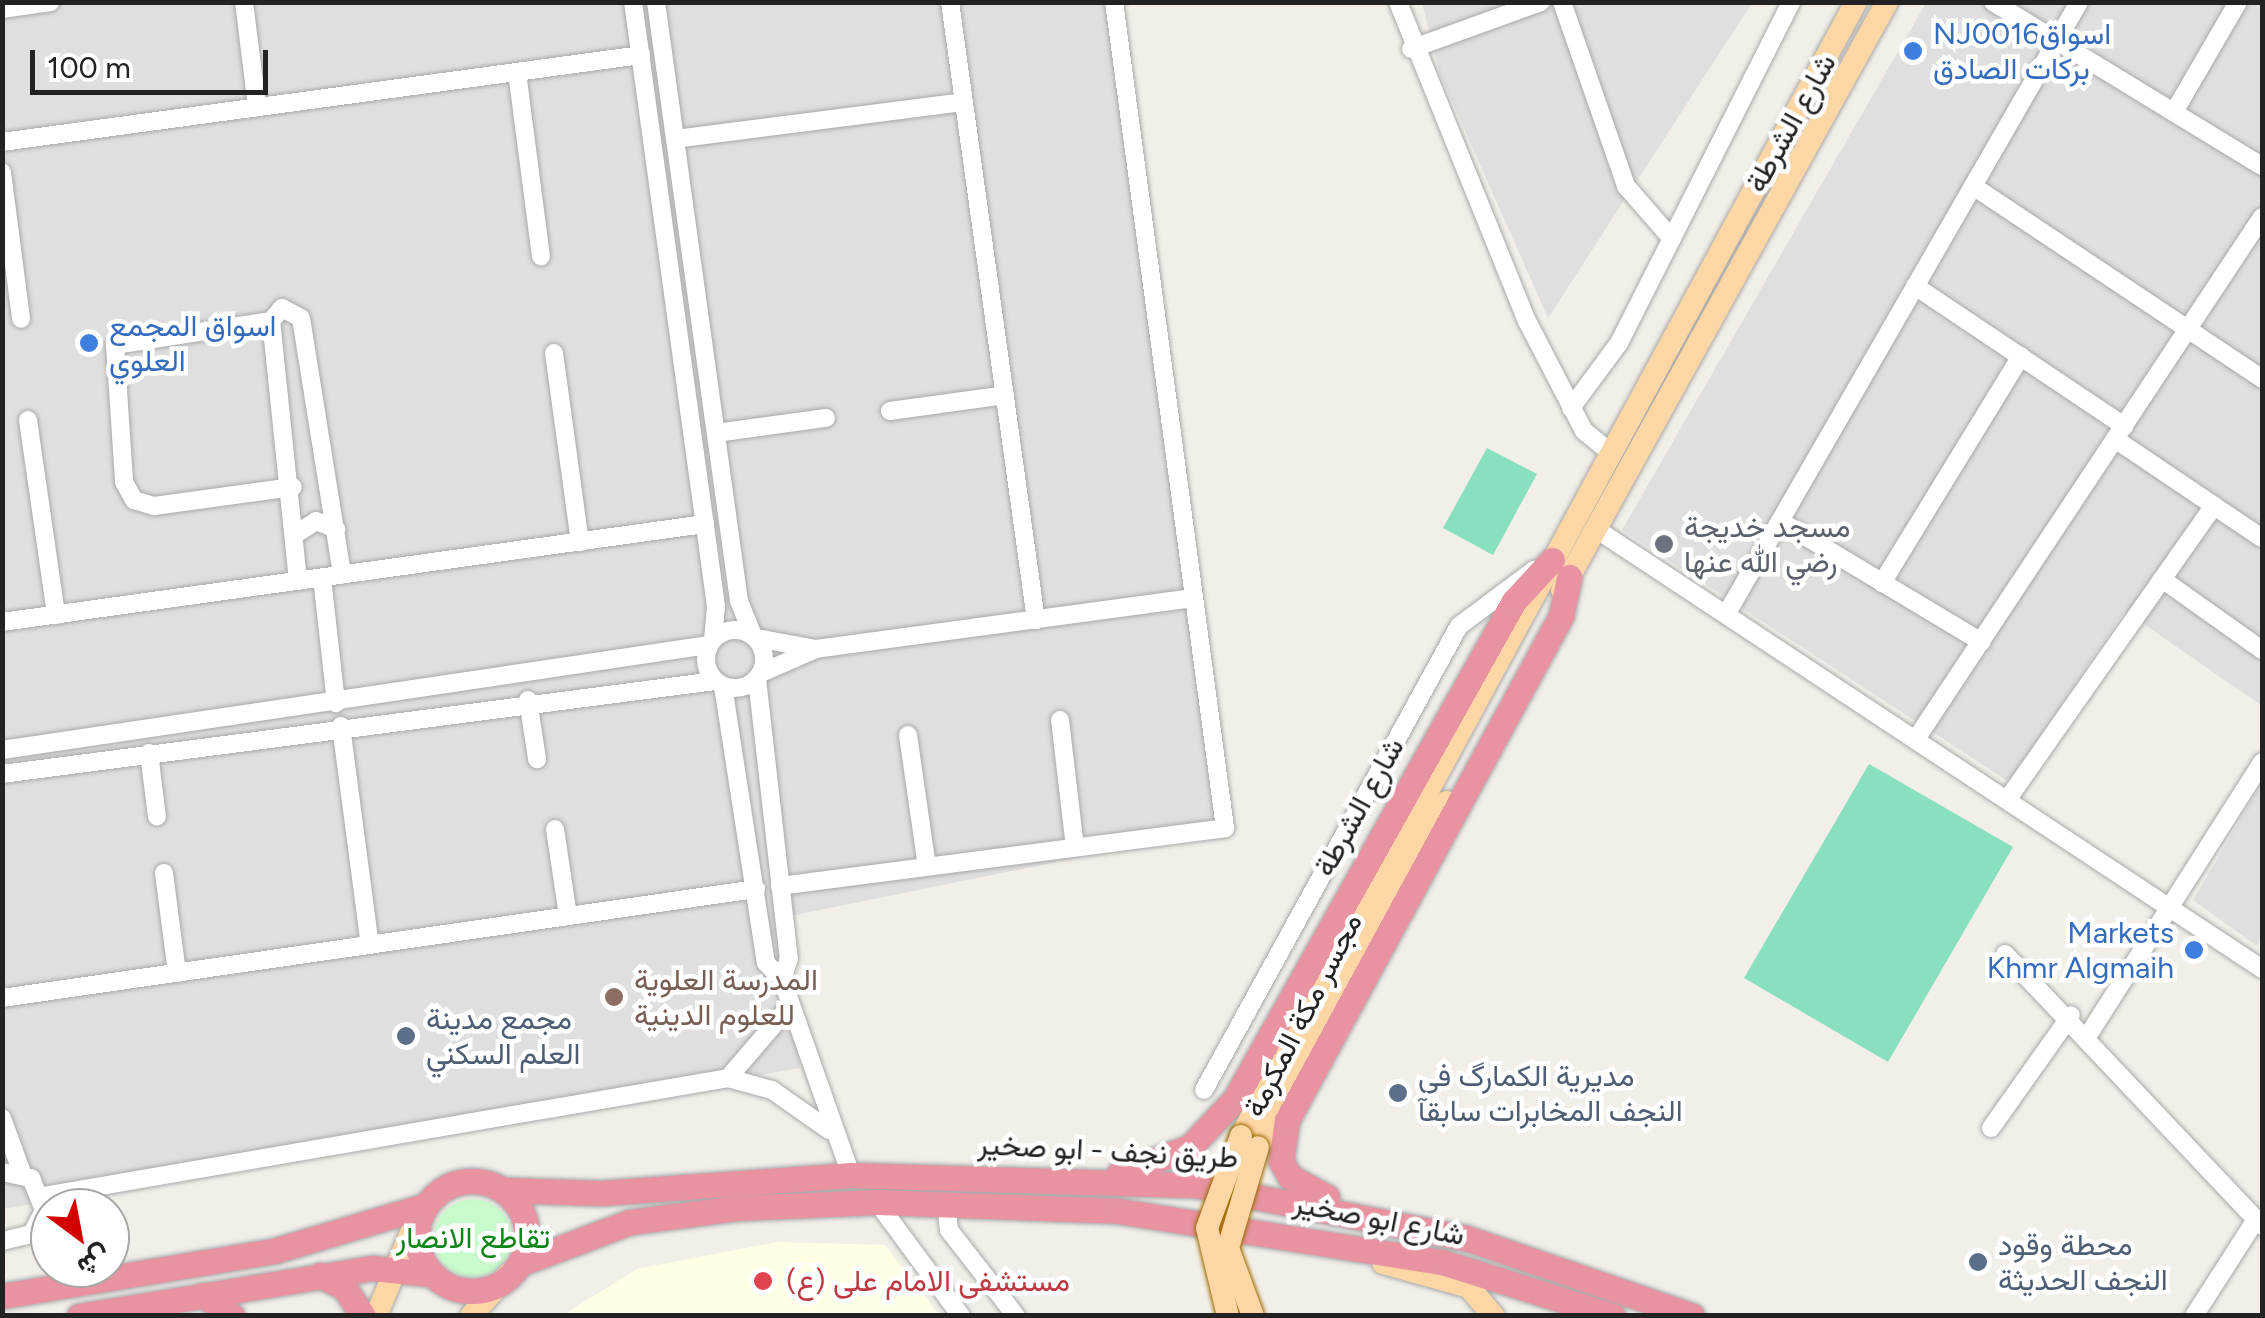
<!DOCTYPE html>
<meta charset="utf-8">
<style>
body{margin:0}
#map{position:relative;width:2265px;height:1318px;overflow:hidden;background:#f2efe9;font-family:Figtree,Vazirmatn,sans-serif}
div>[style]{position:absolute}
[style*='--x']{left:calc(var(--x)*1px);top:calc(var(--y)*1px);width:calc(var(--w)*1px);rotate:calc(var(--a)*1deg)}
.residential>*{inset:0;background:#e0dfdf}
.education>*{inset:0;background:#ffffe5}
.park>*{inset:0;background:#c8facc}
.round{border-radius:50%}
.pitch>*{inset:0;background:#88e0be}
.roads{filter:drop-shadow(0 0 2px #a9a9a9) drop-shadow(0 0 2px #a9a9a9)}
.minor>*{height:18px;margin:-9px;padding:0 9px;transform-origin:9px;border-radius:9px;background:#fff}
.minor>.ring{margin:-9px;padding:0;box-sizing:content-box;background:none;border:18px solid #fff;border-radius:50%}
.major>*{height:22px;margin:-11px;padding:0 11px;transform-origin:11px;border-radius:11px;background:#fcd6a4}
.highway>*{height:25px;margin:-12.5px;padding:0 12.5px;transform-origin:12.5px;border-radius:12.5px;background:#e892a2}
.highway>.ring{margin:-12.5px;padding:0;box-sizing:content-box;background:none;border:25px solid #e892a2;border-radius:50%}
.bridges{filter:drop-shadow(0 0 2px #a06b00) drop-shadow(0 0 2px #a06b00)}
.major-bridge>*{height:22px;margin:-11px;padding:0 11px;transform-origin:11px;border-radius:11px;background:#fcd6a4}
.dots>*{width:28px;height:28px;translate:-50% -50%;box-sizing:border-box;border:5px solid #fff;border-radius:50%}
span{translate:-50% -50%;white-space:nowrap;text-align:center;line-height:1.15;-webkit-text-stroke:9px #fff;paint-order:stroke}
.shop-label{font-size:30px;color:#366cbe}
.left{translate:0 -50%;text-align:left}
.right{translate:-100% -50%;text-align:right}
.street-label{font-size:30px;color:#222}
.worship-label{font-size:30px;color:#5b616d}
.education-label{font-size:30px;color:#785e54}
.service-label{font-size:30px;color:#4e5e75}
.park-label{font-size:30px;color:#0c8416}
.health-label{font-size:30px;color:#be3a42}
.frame{position:absolute;inset:0;border:5px solid #222;pointer-events:none}
.north{position:absolute;left:30px;top:1188px;width:100px;height:100px;box-sizing:border-box;background:#fff;border:2px solid #a7a7a7;border-radius:50%;rotate:148deg;font-size:28px;font-weight:700;line-height:40px;text-align:center;color:#222}
.north::after{content:'';display:block;margin:auto;width:35px;height:45px;background:#d40000;clip-path:polygon(50% 0,100% 100%,50% 72%,0 100%)}
.scale{position:absolute;left:30px;top:50px;width:238px;height:45px;box-sizing:border-box;border:5px solid #222;border-top:0;padding-left:12px;font-size:30px;line-height:35px;white-space:nowrap;color:#222;-webkit-text-stroke:8px #fff;paint-order:stroke}
</style>
<div id="map">
<div class="residential">
<i style="clip-path:polygon(3px 3px,1114px 3px,1225px 828px,775px 919px,800px 1068px,3px 1209px)"></i>
<i style="clip-path:polygon(1422px 3px,1752px 3px,1548px 318px,1440px 74px)"></i>
<i style="clip-path:polygon(1926px 3px,2262px 3px,2262px 706px,2125px 611px,2009px 782px,1622px 530px)"></i>
<i style="clip-path:polygon(2262px 783px,2262px 938px,2257px 946px,2193px 900px)"></i>
</div>
<div class="education">
<i style="clip-path:polygon(777px 1242px,885px 1245px,939px 1315px,563px 1315px,637px 1269px)"></i>
</div>
<div class="park">
<i class="round" style="left:434px;top:1199px;width:78px;height:78px"></i>
</div>
<div class="pitch">
<i style="clip-path:polygon(1487px 448px,1537px 474px,1493px 555px,1443px 528px)"></i>
<i style="clip-path:polygon(1869px 764px,2013px 847px,1888px 1062px,1744px 978px)"></i>
</div>
<div class="roads">
<div class="minor">
<i style="--x:244;--y:2;--w:106;--a:82.9"></i>
<i style="--x:633;--y:2;--w:610;--a:82.18"></i>
<i style="--x:716;--y:606;--w:33;--a:95"></i>
<i style="--x:656;--y:2;--w:605;--a:82.11"></i>
<i style="--x:739;--y:601;--w:37;--a:68"></i>
<i style="--x:950;--y:2;--w:624;--a:82.08"></i>
<i style="--x:1398;--y:2;--w:344;--a:68"></i>
<i style="--x:1527;--y:321;--w:124;--a:62.6"></i>
<i style="--x:1584;--y:431;--w:33;--a:39"></i>
<i style="--x:1562;--y:2;--w:195;--a:70.8"></i>
<i style="--x:1626;--y:186;--w:70;--a:49"></i>
<i style="--x:1993;--y:2;--w:315;--a:31.4"></i>
<i style="--x:2;--y:9;--w:49;--a:-8.1"></i>
<i style="--x:1411;--y:49;--w:138;--a:-19.9"></i>
<i style="--x:517;--y:72;--w:186;--a:82.6"></i>
<i style="--x:2174;--y:112;--w:127;--a:-59.8"></i>
<i style="--x:675;--y:139;--w:291;--a:-7.3"></i>
<i style="--x:2;--y:142;--w:645;--a:-7.75"></i>
<i style="--x:2;--y:172;--w:148;--a:82.6"></i>
<i style="--x:1973;--y:186;--w:348;--a:33.7"></i>
<i style="--x:1915;--y:286;--w:252;--a:33.8"></i>
<i style="--x:271;--y:321;--w:158;--a:171.3"></i>
<i style="--x:115;--y:345;--w:137;--a:86.2"></i>
<i style="--x:124;--y:482;--w:21;--a:61"></i>
<i style="--x:134;--y:500;--w:21;--a:17"></i>
<i style="--x:154;--y:506;--w:140;--a:-7.8"></i>
<i style="--x:554;--y:353;--w:191;--a:82.2"></i>
<i style="--x:1571;--y:408;--w:81;--a:-53.6"></i>
<i style="--x:1619;--y:343;--w:382;--a:-63.2"></i>
<i style="--x:890;--y:411;--w:116;--a:-7.9"></i>
<i style="--x:28;--y:420;--w:197;--a:81.8"></i>
<i style="--x:716;--y:433;--w:111;--a:-7.8"></i>
<i style="--x:2115;--y:439;--w:177;--a:34"></i>
<i style="--x:1780;--y:521;--w:235;--a:31"></i>
<i style="--x:1596;--y:529;--w:798;--a:33.45"></i>
<i style="--x:294;--y:535;--w:26;--a:-32"></i>
<i style="--x:316;--y:521;--w:22;--a:22"></i>
<i style="--x:322;--y:578;--w:126;--a:83.6"></i>
<i style="--x:2162;--y:579;--w:123;--a:35.4"></i>
<i style="--x:298;--y:581;--w:261;--a:-95.9"></i>
<i style="--x:271;--y:321;--w:17;--a:-50"></i>
<i style="--x:282;--y:308;--w:21;--a:28"></i>
<i style="--x:301;--y:318;--w:260;--a:80.9"></i>
<i style="--x:1882;--y:583;--w:266;--a:-58.5"></i>
<i style="--x:1727;--y:613;--w:705;--a:-60.05"></i>
<i style="--x:2;--y:622;--w:710;--a:-7.94"></i>
<i class="ring" style="left:706px;top:630px;width:40px;height:40px"></i>
<i style="--x:757;--y:638;--w:60;--a:10.6"></i>
<i style="--x:761;--y:673;--w:60;--a:-23.6"></i>
<i style="--x:816;--y:649;--w:381;--a:-7.7"></i>
<i style="--x:757;--y:679;--w:281;--a:83.5"></i>
<i style="--x:789;--y:958;--w:22;--a:108"></i>
<i style="--x:723;--y:686;--w:280;--a:81.2"></i>
<i style="--x:766;--y:963;--w:23;--a:45"></i>
<i style="--x:782;--y:979;--w:208;--a:70.6"></i>
<i style="--x:528;--y:700;--w:60;--a:81.3"></i>
<i style="--x:1060;--y:720;--w:128;--a:83.3"></i>
<i style="--x:341;--y:726;--w:221;--a:82.5"></i>
<i style="--x:908;--y:735;--w:133;--a:81.8"></i>
<i style="--x:1916;--y:739;--w:626;--a:-56.46"></i>
<i style="--x:2;--y:750;--w:715;--a:-8.45"></i>
<i style="--x:149;--y:753;--w:64;--a:82.9"></i>
<i style="--x:2;--y:774;--w:719;--a:-7.43"></i>
<i style="--x:2007;--y:800;--w:360;--a:-54.9"></i>
<i style="--x:555;--y:829;--w:88;--a:81.5"></i>
<i style="--x:164;--y:873;--w:101;--a:82.6"></i>
<i style="--x:780;--y:886;--w:449;--a:-7.4"></i>
<i style="--x:1225;--y:828;--w:833;--a:-97.65"></i>
<i style="--x:2005;--y:954;--w:374;--a:46.6"></i>
<i style="--x:2;--y:998;--w:762;--a:-8.23"></i>
<i style="--x:2087;--y:1037;--w:326;--a:-57.5"></i>
<i style="--x:728;--y:1078;--w:95;--a:-49.3"></i>
<i style="--x:1204;--y:1090;--w:529;--a:-61.21"></i>
<i style="--x:1459;--y:626;--w:94;--a:-36.7"></i>
<i style="--x:2;--y:1118;--w:59;--a:70"></i>
<i style="--x:1991;--y:1128;--w:138;--a:-54.7"></i>
<i style="--x:2;--y:1172;--w:30;--a:12"></i>
<i style="--x:31;--y:1178;--w:35;--a:68"></i>
<i style="--x:44;--y:1210;--w:27;--a:117"></i>
<i style="--x:32;--y:1234;--w:31;--a:167"></i>
<i style="--x:43;--y:1196;--w:695;--a:-9.77"></i>
<i style="--x:728;--y:1078;--w:46;--a:15.3"></i>
<i style="--x:772;--y:1090;--w:70;--a:35.1"></i>
<i style="--x:877;--y:1202;--w:142;--a:53.6"></i>
<i style="--x:946;--y:1205;--w:25;--a:83"></i>
<i style="--x:949;--y:1230;--w:109;--a:52.1"></i>
<i style="--x:2194;--y:1316;--w:113;--a:-57.3"></i>
</div>
<div class="major">
<i style="--x:1562;--y:590;--w:672;--a:-61.07"></i>
<i style="--x:1241;--y:1136;--w:1290;--a:-61.53"></i>
<i style="--x:1258;--y:1147;--w:393;--a:-61.4"></i>
<i style="--x:1383;--y:1263;--w:89;--a:15.6"></i>
<i style="--x:1469;--y:1287;--w:38;--a:50"></i>
<i style="--x:376;--y:1316;--w:103;--a:-67.2"></i>
<i style="--x:471;--y:1316;--w:57;--a:-47.9"></i>
</div>
<div class="highway">
<i style="--x:1119;--y:1174;--w:76;--a:-20.8"></i>
<i style="--x:1190;--y:1147;--w:66;--a:-46.8"></i>
<i style="--x:1235;--y:1099;--w:571;--a:-60.74"></i>
<i style="--x:1514;--y:601;--w:56;--a:-47.2"></i>
<i class="ring" style="left:417px;top:1181px;width:85px;height:85px"></i>
<i style="--x:504;--y:1190;--w:97;--a:1.8"></i>
<i style="--x:601;--y:1193;--w:251;--a:-4.1"></i>
<i style="--x:851;--y:1175;--w:344;--a:1.7"></i>
<i style="--x:1195;--y:1185;--w:276;--a:11.1"></i>
<i style="--x:1466;--y:1238;--w:239;--a:19"></i>
<i style="--x:1327;--y:1197;--w:42;--a:-151.6"></i>
<i style="--x:1290;--y:1177;--w:18;--a:-119"></i>
<i style="--x:1281;--y:1161;--w:41;--a:-81.7"></i>
<i style="--x:1287;--y:1120;--w:574;--a:-61.47"></i>
<i style="--x:1561;--y:616;--w:40;--a:-78"></i>
<i style="--x:524;--y:1262;--w:113;--a:-20.7"></i>
<i style="--x:630;--y:1222;--w:107;--a:-7.5"></i>
<i style="--x:736;--y:1208;--w:141;--a:-2.4"></i>
<i style="--x:877;--y:1202;--w:242;--a:2.1"></i>
<i style="--x:1119;--y:1211;--w:327;--a:9"></i>
<i style="--x:1442;--y:1262;--w:179;--a:17.5"></i>
<i style="--x:320;--y:1275;--w:27;--a:27"></i>
<i style="--x:344;--y:1287;--w:35;--a:57"></i>
<i style="--x:203;--y:1295;--w:36;--a:36"></i>
<i style="--x:2;--y:1296;--w:276;--a:-9.4"></i>
<i style="--x:274;--y:1251;--w:158;--a:-16.6"></i>
<i style="--x:79;--y:1316;--w:297;--a:-9.3"></i>
<i style="--x:372;--y:1268;--w:58;--a:5.9"></i>
</div>
</div>
<div class="bridges">
<div class="major-bridge">
<i style="--x:1228;--y:1316;--w:90;--a:-103.4"></i>
<i style="--x:1207;--y:1228;--w:98;--a:-69.7"></i>
<i style="--x:1253;--y:1316;--w:72;--a:-110.2"></i>
<i style="--x:1228;--y:1248;--w:105;--a:-73.5"></i>
</div>
</div>
<div class="dots">
<i style="left:1913px;top:51px;background:#3f7fe0"></i>
<i style="left:89px;top:343px;background:#3f7fe0"></i>
<i style="left:1664px;top:544px;background:#6b7280"></i>
<i style="left:2194px;top:950px;background:#3f7fe0"></i>
<i style="left:614px;top:997px;background:#8d6e63"></i>
<i style="left:406px;top:1036px;background:#5c6f8a"></i>
<i style="left:1398px;top:1093px;background:#5c6f8a"></i>
<i style="left:1978px;top:1262px;background:#5c6f8a"></i>
<i style="left:763px;top:1281px;background:#e0444e"></i>
</div>
<div class="shop-label">
<span class="left" style="left:1933px;top:51px">NJ0016اسواق<br>برکات الصادق</span>
<span class="left" style="left:109px;top:343px">اسواق المجمع<br>العلوي</span>
<span class="right" style="left:2174px;top:950px">Markets<br>Khmr Algmaih</span>
</div>
<div class="street-label">
<span style="left:1791px;top:123px;rotate:-61deg">شارع الشرطة</span>
<span style="left:1359px;top:807px;rotate:-61deg">شارع الشرطة</span>
<span style="left:1303px;top:1015px;rotate:-63deg">مجسر مكة المكرمة</span>
<span style="left:1108px;top:1151px;rotate:3deg">طريق نجف - ابو صخير</span>
<span style="left:1379px;top:1219px;rotate:11deg">شارع ابو صخير</span>
</div>
<div class="worship-label">
<span class="left" style="left:1684px;top:544px">مسجد خديجة<br>رضي الله عنها</span>
</div>
<div class="education-label">
<span class="left" style="left:634px;top:997px">المدرسة العلوية<br>للعلوم الدينية</span>
</div>
<div class="service-label">
<span class="left" style="left:426px;top:1036px">مجمع مدينة<br>العلم السكني</span>
<span class="left" style="left:1418px;top:1093px">مديرية الكمارگ في<br>النجف المخابرات سابقآ</span>
<span class="left" style="left:1998px;top:1262px">محطة وقود<br>النجف الحديثة</span>
</div>
<div class="park-label">
<span style="left:473px;top:1238px">تقاطع الانصار</span>
</div>
<div class="health-label">
<span class="left" style="left:786px;top:1281px">مستشفی الامام علی (ع)</span>
</div>
<div class="frame"></div>
<div class="north">ش</div>
<div class="scale">100 m</div>
</div>
